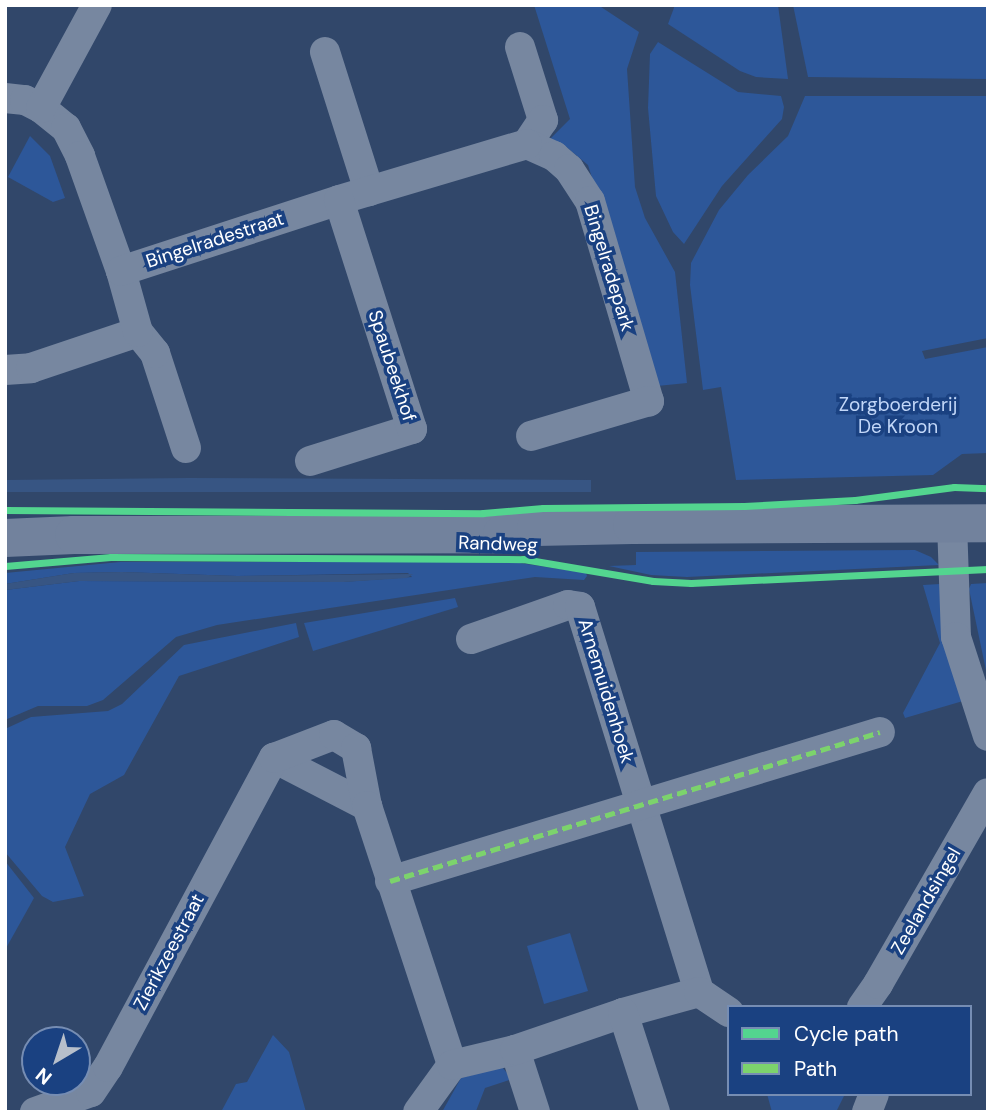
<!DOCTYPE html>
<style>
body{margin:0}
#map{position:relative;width:993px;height:1117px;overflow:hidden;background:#31476a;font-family:"DM Sans",sans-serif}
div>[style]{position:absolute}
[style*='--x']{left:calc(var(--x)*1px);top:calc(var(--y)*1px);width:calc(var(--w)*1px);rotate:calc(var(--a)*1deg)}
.green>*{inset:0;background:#2d5799}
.water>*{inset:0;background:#375583}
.street>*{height:30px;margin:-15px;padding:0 15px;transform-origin:15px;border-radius:15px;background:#7787a0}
.secondary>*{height:38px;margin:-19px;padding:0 19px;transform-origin:19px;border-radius:19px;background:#72829d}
.quiet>*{height:5px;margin-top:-2.5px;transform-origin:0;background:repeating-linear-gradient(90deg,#7cd36c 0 10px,transparent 0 15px)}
.cycleway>*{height:7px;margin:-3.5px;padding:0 3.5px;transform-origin:3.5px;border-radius:3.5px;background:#53d58f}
span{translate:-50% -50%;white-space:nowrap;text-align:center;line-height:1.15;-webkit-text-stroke:7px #1a4181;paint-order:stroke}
.street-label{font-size:19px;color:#fff}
.park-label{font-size:19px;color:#c2d7f8}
.frame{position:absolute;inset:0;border:7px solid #fff;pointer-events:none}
.legend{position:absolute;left:727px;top:1005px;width:245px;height:91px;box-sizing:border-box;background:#1a4181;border:2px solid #768db3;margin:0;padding:9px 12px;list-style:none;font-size:21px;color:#fff}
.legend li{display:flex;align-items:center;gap:14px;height:35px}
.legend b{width:35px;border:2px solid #768db3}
.north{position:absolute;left:21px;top:1026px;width:70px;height:70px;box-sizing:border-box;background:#1a4181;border:2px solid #768db3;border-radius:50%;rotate:219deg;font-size:19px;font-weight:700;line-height:28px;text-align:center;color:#fff}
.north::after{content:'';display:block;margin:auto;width:24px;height:32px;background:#b7bfcb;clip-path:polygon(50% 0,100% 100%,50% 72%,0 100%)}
</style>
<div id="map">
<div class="green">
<i style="clip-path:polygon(534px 5px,598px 5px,639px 32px,627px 69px,635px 187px,645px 218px,675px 272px,687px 383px,657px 386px,588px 165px,565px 146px,549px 140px,570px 119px)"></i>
<i style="clip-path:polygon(675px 5px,778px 5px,788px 79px,756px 77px,740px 71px,668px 24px)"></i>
<i style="clip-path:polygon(793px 5px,988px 5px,988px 79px,808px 77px)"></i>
<i style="clip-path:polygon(658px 42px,738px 92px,781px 96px,784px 107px,782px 119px,722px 186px,684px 244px,673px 232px,656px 196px,648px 108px,650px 54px)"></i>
<i style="clip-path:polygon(805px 96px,988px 96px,988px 338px,922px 351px,925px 359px,988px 347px,988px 453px,962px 454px,933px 475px,736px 480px,721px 387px,703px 390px,690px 285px,691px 263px,719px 210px,748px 175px,788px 136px)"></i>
<i style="clip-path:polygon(30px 136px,50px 156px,65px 198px,53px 202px,8px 177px)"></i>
<i style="clip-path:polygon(915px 550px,931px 557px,939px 565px,687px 577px,651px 575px,609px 566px,636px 565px,636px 552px)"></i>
<i style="clip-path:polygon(120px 562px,513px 562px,586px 573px,587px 576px,584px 580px,535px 577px,217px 625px,176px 637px,103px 700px,87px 706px,38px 706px,5px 720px,5px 590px,79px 581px,343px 582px,412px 577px,408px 573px,237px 576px,122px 572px,74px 573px,5px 584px,5px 573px)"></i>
<i style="clip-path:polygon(988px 583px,988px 680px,969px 589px,971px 584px)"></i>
<i style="clip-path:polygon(940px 584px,963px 701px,905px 718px,903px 713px,940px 643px,923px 585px)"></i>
<i style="clip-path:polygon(455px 598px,458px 607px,313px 651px,304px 623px)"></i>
<i style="clip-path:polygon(296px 623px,299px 637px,179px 676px,124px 775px,90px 794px,65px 847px,84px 896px,53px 902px,42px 896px,5px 852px,5px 729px,31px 717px,108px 711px,122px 704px,184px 645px)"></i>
<i style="clip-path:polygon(5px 861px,34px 898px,5px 950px)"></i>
<i style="clip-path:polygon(570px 933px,588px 991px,544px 1004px,527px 946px)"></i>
<i style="clip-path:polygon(273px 1035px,289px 1052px,306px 1112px,221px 1112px,236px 1084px,247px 1082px)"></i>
<i style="clip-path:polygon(502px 1067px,512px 1079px,485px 1088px,476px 1111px,442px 1112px,461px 1078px)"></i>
<i style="clip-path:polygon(767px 1094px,845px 1094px,836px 1112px,772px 1112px)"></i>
</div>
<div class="water">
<i style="clip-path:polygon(189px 478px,591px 480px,591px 492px,5px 492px,5px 480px)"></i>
<i style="clip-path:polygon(122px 572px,237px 576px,413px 574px,407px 578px,343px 582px,79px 581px,5px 590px,5px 584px,74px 573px)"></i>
</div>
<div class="street">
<i style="--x:520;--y:47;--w:77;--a:72.5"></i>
<i style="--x:543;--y:120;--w:29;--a:124"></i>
<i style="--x:527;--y:144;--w:30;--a:24"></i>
<i style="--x:554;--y:156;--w:20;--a:41"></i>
<i style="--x:569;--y:169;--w:38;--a:57"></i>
<i style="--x:590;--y:201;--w:209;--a:73.6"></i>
<i style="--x:649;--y:401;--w:123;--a:163.5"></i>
<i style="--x:325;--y:52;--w:146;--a:72.4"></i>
<i style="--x:5;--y:98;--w:20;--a:6"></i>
<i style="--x:25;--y:100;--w:18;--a:27"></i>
<i style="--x:41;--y:108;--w:32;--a:39"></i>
<i style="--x:66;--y:128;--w:31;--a:63"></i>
<i style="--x:80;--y:156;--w:122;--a:70.4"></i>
<i style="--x:41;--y:108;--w:117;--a:-61.5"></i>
<i style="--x:5;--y:370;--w:26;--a:-4"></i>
<i style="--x:31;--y:368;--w:113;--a:-18.6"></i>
<i style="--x:186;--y:448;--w:100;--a:-108.1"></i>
<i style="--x:155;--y:353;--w:27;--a:-129"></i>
<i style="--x:138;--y:332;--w:63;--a:-105.6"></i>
<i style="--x:121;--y:271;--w:229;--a:-18"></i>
<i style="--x:339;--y:200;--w:196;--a:-16.6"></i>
<i style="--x:310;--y:461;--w:107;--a:-17.4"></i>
<i style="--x:412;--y:429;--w:240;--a:-107.7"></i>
<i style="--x:952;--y:523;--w:114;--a:88"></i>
<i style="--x:956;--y:637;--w:104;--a:72.1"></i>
<i style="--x:471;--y:639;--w:103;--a:-19.3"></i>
<i style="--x:568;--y:605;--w:12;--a:9"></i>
<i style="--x:580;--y:607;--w:403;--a:72.8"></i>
<i style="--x:274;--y:758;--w:105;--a:27.3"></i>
<i style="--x:390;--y:881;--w:512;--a:-16.91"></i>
<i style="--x:862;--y:1007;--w:28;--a:-55"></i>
<i style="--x:878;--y:984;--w:220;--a:-60.1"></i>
<i style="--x:623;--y:1013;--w:79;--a:-15.4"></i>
<i style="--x:699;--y:992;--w:36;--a:34"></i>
<i style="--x:515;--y:1050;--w:65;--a:72.1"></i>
<i style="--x:35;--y:1112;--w:59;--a:-19.7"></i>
<i style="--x:91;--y:1092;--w:30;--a:-56"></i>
<i style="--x:108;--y:1067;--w:351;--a:-61.8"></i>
<i style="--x:274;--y:758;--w:64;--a:-21"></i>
<i style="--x:334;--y:735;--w:26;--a:31"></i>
<i style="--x:356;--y:748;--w:59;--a:79.3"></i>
<i style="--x:367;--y:806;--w:273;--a:71.8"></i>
<i style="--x:418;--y:1112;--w:58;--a:-54.1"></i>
<i style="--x:452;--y:1065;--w:65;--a:-13.4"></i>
<i style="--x:515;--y:1050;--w:114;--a:-18.9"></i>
<i style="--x:623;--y:1013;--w:104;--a:72.1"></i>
<i style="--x:867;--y:1112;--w:19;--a:-69"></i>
</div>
<div class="secondary">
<i style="--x:5;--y:538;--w:69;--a:-2.5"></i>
<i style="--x:74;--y:535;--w:428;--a:-0.1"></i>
<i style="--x:502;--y:534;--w:35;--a:-12"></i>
<i style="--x:536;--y:527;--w:96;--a:-1.2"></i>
<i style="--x:632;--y:525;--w:356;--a:-0.3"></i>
</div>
<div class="quiet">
<i style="--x:390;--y:881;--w:512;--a:-16.91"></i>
</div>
<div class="cycleway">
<i style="--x:5;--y:510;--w:478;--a:0.4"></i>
<i style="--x:483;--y:513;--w:60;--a:-4.8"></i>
<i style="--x:543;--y:508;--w:201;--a:-0.6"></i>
<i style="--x:744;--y:506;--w:111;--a:-3.1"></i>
<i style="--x:855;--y:500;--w:100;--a:-7.5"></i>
<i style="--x:954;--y:487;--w:34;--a:2"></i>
<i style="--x:5;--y:566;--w:106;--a:-4.9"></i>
<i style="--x:111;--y:557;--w:412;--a:0.3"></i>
<i style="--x:523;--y:559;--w:132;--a:9.6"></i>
<i style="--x:653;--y:581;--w:38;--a:3"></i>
<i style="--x:691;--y:583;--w:297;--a:-2.7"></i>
</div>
<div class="street-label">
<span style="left:215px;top:240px;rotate:-18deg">Bingelradestraat</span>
<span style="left:609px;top:268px;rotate:73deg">Bingelradepark</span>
<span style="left:392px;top:366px;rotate:72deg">Spaubeekhof</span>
<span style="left:498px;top:544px;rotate:2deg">Randweg</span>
<span style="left:606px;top:691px;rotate:73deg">Arnemuidenhoek</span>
<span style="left:926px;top:901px;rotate:-60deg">Zeelandsingel</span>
<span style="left:169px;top:952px;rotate:-62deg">Zierikzeestraat</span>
</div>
<div class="park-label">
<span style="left:898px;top:416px">Zorgboerderij<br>De Kroon</span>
</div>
<div class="frame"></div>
<ul class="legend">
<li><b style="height:9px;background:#53d58f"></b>Cycle path</li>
<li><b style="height:9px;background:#7cd36c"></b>Path</li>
</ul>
<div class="north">N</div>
</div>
